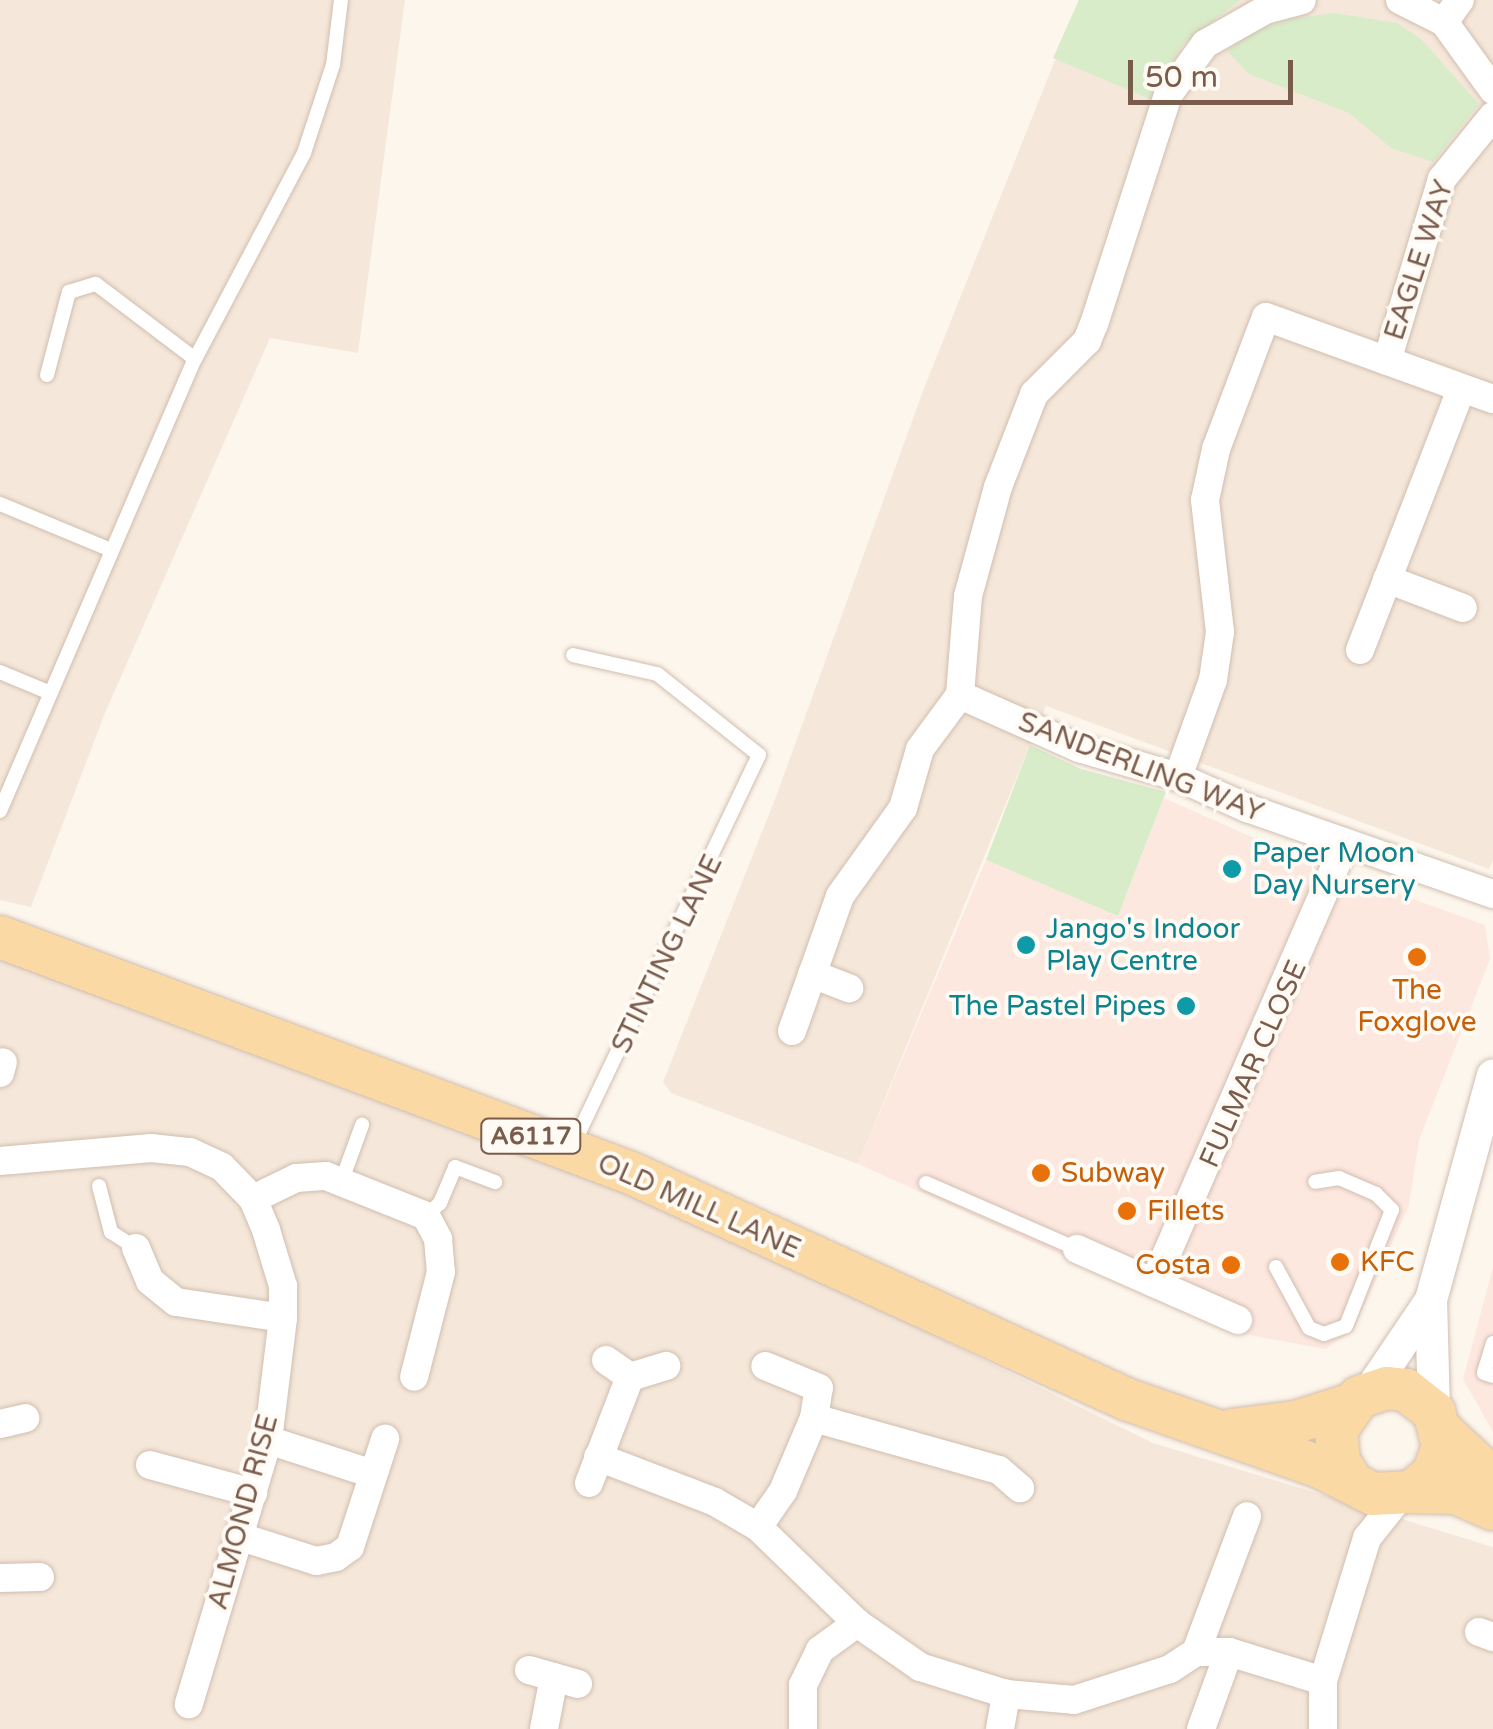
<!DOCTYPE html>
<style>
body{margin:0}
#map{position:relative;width:1493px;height:1729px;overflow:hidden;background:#fdf6ec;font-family:"Varela Round",sans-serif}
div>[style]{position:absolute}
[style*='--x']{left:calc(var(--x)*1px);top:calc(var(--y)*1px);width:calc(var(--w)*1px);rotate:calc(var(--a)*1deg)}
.residential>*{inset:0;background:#f5e8da}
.commercial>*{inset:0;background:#fde8e0}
.green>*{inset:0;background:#d8ecc9}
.roads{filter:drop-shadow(0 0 2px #d1beb0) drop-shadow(0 0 2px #d1beb0)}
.service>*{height:14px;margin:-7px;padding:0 7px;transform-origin:7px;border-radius:7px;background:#fff}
.minor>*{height:28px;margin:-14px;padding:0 14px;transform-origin:14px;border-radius:14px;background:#fff}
.tertiary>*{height:32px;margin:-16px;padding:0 16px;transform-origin:16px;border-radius:16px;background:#fff}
.primary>*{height:42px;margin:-21px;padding:0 21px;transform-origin:21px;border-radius:21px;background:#fbd9a5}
.dots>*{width:28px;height:28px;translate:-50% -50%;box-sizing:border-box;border:5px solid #fffaf3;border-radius:50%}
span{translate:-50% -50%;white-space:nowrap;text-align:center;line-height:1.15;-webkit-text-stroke:8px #fffaf3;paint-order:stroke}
.shield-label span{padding:2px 8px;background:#fffaf3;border:2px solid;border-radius:8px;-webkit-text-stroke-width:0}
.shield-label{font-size:25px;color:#7a5c4d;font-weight:700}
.street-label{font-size:28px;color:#7a5c4d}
.culture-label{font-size:28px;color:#0d838f}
.left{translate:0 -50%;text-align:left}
.right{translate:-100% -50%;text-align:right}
.food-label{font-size:28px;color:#c56008}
.scale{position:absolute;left:1128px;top:60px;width:165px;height:45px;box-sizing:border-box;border:5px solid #7a5c4d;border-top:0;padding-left:12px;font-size:30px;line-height:35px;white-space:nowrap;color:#7a5c4d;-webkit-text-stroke:8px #fffaf3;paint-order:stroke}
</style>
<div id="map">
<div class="residential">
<i style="clip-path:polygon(0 0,405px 0,358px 353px,270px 338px,105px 713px,31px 907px,0 900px)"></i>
<i style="clip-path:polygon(1079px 0,1493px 0,1493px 860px,1489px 869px,1046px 706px,858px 1164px,671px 1093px,663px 1082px,777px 794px,923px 391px)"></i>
<i style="clip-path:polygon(0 961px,21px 963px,620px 1181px,1153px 1443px,1493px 1547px,1493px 1729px,0 1729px)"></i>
</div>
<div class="commercial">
<i style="clip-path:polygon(1164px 798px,1299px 858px,1485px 925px,1490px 959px,1419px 1140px,1409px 1205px,1353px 1331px,1325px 1349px,1233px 1332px,858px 1164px,986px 860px,1118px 916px)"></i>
<i style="clip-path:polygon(1493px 1267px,1493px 1432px,1463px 1379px)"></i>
</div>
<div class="green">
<i style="clip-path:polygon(1079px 0,1240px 0,1183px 44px,1150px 99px,1053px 58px)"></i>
<i style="clip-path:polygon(1335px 13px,1397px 23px,1421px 39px,1479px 104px,1433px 162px,1391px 148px,1349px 113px,1249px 74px,1227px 51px,1252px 32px,1289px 19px)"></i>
<i style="clip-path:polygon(1030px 745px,1081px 769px,1166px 792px,1118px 916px,986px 860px)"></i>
</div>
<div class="roads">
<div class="service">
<i style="--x:47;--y:375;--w:86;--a:-75.2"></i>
<i style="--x:69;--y:292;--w:28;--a:-17"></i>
<i style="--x:96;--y:284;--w:124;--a:37.1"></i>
<i style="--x:0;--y:504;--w:120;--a:22.5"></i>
<i style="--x:0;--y:672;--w:52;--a:22.6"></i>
<i style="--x:0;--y:811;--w:492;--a:-66.7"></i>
<i style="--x:195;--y:359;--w:233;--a:-62.1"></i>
<i style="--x:304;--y:153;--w:93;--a:-71.8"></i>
<i style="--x:333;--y:65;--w:65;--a:-83"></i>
<i style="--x:573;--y:1145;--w:432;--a:-64.5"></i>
<i style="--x:759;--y:755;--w:130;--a:-141.5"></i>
<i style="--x:657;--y:674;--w:86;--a:-167.3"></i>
<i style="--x:342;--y:1180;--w:59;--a:-70"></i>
<i style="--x:926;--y:1183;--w:165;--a:23.6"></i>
<i style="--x:99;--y:1186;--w:48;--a:75.4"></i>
<i style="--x:111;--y:1232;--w:30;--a:33"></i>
<i style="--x:426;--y:1216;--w:19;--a:-43"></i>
<i style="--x:440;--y:1203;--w:39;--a:-67"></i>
<i style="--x:455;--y:1167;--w:43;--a:20.6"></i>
<i style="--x:1276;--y:1267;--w:69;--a:61.6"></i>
<i style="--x:1309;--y:1328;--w:16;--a:22"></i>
<i style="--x:1324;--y:1334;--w:23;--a:-20"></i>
<i style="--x:1346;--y:1326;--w:125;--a:-68.4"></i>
<i style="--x:1392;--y:1210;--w:23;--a:-135"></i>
<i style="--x:1376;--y:1194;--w:40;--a:-156.6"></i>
<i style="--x:1339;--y:1178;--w:24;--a:171"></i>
<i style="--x:1493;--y:1343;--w:31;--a:107"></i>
<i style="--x:1484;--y:1373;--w:9;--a:18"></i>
</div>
<div class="minor">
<i style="--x:1400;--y:0;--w:49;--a:26.6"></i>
<i style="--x:1444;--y:22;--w:84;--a:54.2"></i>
<i style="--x:1444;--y:22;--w:27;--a:-54"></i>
<i style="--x:1387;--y:361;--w:190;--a:-73.2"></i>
<i style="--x:1442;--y:179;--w:81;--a:-51"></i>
<i style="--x:1387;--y:579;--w:81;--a:20.9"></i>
<i style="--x:1360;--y:650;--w:280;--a:-68.8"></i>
<i style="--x:960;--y:695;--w:130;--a:24"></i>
<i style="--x:1079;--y:748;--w:103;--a:16.3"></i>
<i style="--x:1178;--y:777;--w:76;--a:24.2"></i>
<i style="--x:1247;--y:808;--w:261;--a:19.3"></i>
<i style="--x:1178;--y:777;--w:103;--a:-70.2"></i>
<i style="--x:1213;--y:680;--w:49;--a:-81.7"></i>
<i style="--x:1220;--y:632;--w:133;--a:-96.5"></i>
<i style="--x:1205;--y:500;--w:52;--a:-77.8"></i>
<i style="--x:1216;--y:449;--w:141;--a:-69.3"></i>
<i style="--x:1266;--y:317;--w:241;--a:19.9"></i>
<i style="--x:812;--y:974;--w:40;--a:21"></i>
<i style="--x:792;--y:1031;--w:143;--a:-70.4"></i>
<i style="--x:840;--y:896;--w:108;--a:-54.4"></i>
<i style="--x:903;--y:808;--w:61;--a:-73.9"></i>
<i style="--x:920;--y:749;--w:67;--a:-53.5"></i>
<i style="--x:960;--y:695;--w:99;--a:-85.4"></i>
<i style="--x:968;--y:596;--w:113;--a:-74.6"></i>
<i style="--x:998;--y:487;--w:100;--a:-68.8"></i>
<i style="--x:1034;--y:394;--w:75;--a:-45"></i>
<i style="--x:1087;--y:341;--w:18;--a:-68"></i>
<i style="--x:1094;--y:324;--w:241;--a:-72.1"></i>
<i style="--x:1168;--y:95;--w:63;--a:-54"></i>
<i style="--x:1205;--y:44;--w:69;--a:-29.5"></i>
<i style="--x:1265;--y:10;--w:38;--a:-15"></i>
<i style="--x:0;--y:1073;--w:11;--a:-75"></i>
<i style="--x:0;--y:1161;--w:152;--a:-4.9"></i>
<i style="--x:151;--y:1148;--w:39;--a:6"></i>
<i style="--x:190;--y:1152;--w:35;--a:25"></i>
<i style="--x:222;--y:1167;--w:45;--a:45.9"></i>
<i style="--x:253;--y:1199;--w:34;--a:67"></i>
<i style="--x:266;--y:1230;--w:59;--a:73.1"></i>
<i style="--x:283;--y:1286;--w:32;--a:90"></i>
<i style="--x:283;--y:1318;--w:123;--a:97"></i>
<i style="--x:268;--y:1440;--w:276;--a:106.7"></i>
<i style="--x:253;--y:1199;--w:48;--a:-26"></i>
<i style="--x:296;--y:1178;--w:30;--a:-4"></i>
<i style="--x:326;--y:1176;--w:108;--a:21.8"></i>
<i style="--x:426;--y:1216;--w:26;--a:62"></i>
<i style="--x:438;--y:1239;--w:33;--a:85"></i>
<i style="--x:441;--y:1272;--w:108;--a:104.4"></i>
<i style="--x:136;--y:1248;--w:36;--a:67"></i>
<i style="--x:150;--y:1281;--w:33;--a:39"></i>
<i style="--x:176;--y:1302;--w:108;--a:8.5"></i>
<i style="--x:1077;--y:1249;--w:176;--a:23.8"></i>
<i style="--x:1154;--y:1283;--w:480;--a:-66.5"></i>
<i style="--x:606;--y:1360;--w:29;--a:35"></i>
<i style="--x:814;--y:1418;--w:192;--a:15.7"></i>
<i style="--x:999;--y:1470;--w:28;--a:41"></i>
<i style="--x:0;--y:1424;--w:26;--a:-13"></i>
<i style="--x:268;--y:1440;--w:110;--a:17.9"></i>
<i style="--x:598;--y:1457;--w:125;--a:21"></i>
<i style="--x:715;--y:1502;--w:50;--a:30.2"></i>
<i style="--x:758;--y:1527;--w:138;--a:44.1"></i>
<i style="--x:857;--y:1623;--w:77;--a:34.9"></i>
<i style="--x:920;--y:1667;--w:90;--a:17.4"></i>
<i style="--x:1006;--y:1694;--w:68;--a:5"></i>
<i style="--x:1074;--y:1700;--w:101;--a:-17.9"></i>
<i style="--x:1170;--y:1669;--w:31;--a:-33"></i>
<i style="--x:1196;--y:1652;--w:33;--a:0"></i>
<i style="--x:1229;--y:1652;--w:98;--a:17.1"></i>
<i style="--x:150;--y:1465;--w:107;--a:15.2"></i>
<i style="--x:589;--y:1483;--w:114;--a:-68.9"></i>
<i style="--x:630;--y:1377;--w:38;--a:-17"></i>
<i style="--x:758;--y:1527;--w:44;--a:-55.2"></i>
<i style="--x:783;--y:1491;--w:79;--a:-67"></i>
<i style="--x:814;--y:1418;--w:30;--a:-81"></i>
<i style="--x:819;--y:1388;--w:58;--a:-157.8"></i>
<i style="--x:241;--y:1537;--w:79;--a:17.7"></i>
<i style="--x:316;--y:1561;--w:20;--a:-11"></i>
<i style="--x:336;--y:1557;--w:17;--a:-36"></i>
<i style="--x:350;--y:1547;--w:114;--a:-72"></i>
<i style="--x:0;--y:1578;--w:40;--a:-1.4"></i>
<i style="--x:1479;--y:1632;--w:15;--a:20"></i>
<i style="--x:1196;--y:1652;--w:145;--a:-69.4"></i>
<i style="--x:529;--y:1670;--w:51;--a:15.9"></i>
<i style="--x:544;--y:1729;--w:53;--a:-79.1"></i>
<i style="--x:803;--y:1729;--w:44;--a:-90"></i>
<i style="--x:803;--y:1685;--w:39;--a:-64"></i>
<i style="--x:820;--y:1650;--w:46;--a:-36.1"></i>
<i style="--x:1000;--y:1729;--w:36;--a:-80"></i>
<i style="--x:1201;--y:1729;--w:82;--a:-70"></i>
<i style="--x:1323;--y:1729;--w:48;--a:-90"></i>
<i style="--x:1323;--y:1681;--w:150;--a:-72.9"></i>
<i style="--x:1367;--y:1538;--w:56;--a:-51.5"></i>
</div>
<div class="tertiary">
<i style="--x:1369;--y:1392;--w:111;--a:-56"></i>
<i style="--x:1434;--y:1412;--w:112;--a:-91.5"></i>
<i style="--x:1431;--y:1300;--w:233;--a:-74.6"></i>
</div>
<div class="primary">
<i style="--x:0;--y:937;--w:674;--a:20.51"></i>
<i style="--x:631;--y:1173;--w:544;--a:24.54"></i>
<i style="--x:1126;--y:1399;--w:206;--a:19.3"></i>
<i style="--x:1320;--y:1467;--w:59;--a:27"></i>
<i style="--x:1373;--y:1494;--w:38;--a:-3"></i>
<i style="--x:1411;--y:1492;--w:28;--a:-39"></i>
<i style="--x:1433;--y:1474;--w:29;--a:-70"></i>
<i style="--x:1443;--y:1447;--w:36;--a:-104"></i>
<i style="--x:1434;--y:1412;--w:36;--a:-142"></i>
<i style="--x:1406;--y:1390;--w:19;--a:-174"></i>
<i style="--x:1387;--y:1388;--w:29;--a:162"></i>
<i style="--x:1359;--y:1397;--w:41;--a:124.1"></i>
<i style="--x:1336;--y:1431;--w:30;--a:84"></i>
<i style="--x:1339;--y:1461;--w:21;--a:59"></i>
<i style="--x:1232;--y:1430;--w:64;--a:-7.1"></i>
<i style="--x:1296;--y:1422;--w:57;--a:-17.5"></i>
<i style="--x:1443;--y:1432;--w:69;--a:43.2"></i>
<i style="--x:1411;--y:1492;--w:45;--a:1.3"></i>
<i style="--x:1456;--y:1493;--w:40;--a:23.4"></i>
</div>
</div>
<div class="dots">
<i style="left:1232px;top:869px;background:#0f9aa8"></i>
<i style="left:1026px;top:945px;background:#0f9aa8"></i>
<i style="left:1417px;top:957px;background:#e8710a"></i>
<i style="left:1186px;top:1006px;background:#0f9aa8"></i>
<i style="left:1041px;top:1173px;background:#e8710a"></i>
<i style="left:1127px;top:1211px;background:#e8710a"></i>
<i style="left:1340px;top:1262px;background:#e8710a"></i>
<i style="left:1231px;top:1265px;background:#e8710a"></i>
</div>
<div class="shield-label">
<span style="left:531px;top:1136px">A6117</span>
</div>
<div class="street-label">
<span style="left:1419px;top:260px;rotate:-72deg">EAGLE WAY</span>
<span style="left:1141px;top:767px;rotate:21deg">SANDERLING WAY</span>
<span style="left:667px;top:954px;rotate:-64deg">STINTING LANE</span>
<span style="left:1253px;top:1064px;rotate:-66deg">FULMAR CLOSE</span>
<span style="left:699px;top:1206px;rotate:24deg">OLD MILL LANE</span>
<span style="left:243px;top:1512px;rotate:-75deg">ALMOND RISE</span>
</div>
<div class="culture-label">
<span class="left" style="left:1252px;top:869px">Paper Moon<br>Day Nursery</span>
<span class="left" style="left:1046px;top:945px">Jango's Indoor<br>Play Centre</span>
<span class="right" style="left:1166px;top:1006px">The Pastel Pipes</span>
</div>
<div class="food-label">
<span style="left:1417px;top:1006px">The<br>Foxglove</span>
<span class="left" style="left:1061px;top:1173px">Subway</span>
<span class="left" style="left:1147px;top:1211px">Fillets</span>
<span class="left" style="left:1360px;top:1262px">KFC</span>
<span class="right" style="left:1211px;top:1265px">Costa</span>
</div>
<div class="scale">50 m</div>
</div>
